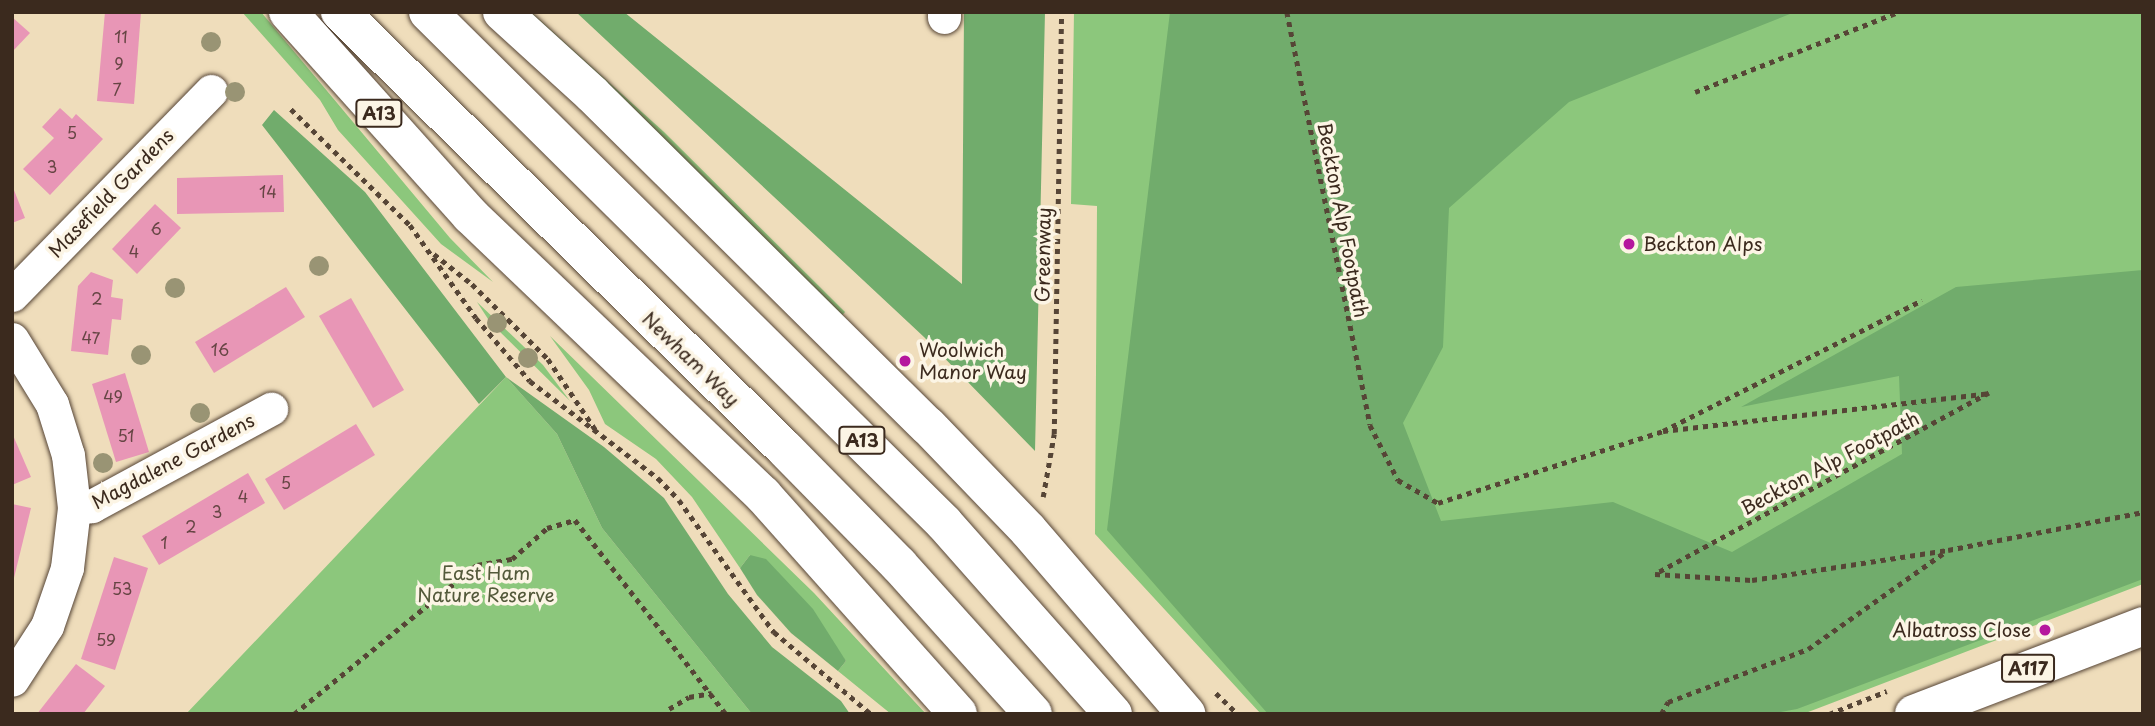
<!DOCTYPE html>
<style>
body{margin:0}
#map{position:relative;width:2155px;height:726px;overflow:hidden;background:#efddbb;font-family:"Playpen Sans",sans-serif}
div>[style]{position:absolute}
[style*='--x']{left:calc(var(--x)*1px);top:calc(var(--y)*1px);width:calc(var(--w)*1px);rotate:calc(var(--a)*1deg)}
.green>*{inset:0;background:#8cc77c}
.forest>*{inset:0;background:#71ac6c}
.building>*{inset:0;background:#e896b6}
.path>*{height:4.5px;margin-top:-2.25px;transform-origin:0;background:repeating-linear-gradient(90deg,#564536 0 5px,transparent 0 10px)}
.roads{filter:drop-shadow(0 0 2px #564536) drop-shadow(0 0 2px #564536)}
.street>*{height:33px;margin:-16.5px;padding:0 16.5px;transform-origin:16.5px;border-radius:16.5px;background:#fff}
.primary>*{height:38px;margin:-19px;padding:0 19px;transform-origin:19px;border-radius:19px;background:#fff}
.highway>*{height:38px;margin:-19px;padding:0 19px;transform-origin:19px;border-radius:19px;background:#fff}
.trees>*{width:20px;height:20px;margin:-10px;border-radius:50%;background:#999474}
.dots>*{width:19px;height:19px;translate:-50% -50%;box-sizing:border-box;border:4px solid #fcf5e5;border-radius:50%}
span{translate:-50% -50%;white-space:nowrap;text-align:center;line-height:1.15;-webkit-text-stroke:7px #fcf5e5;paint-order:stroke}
.number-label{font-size:16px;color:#664544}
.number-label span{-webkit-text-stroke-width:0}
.shield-label span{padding:2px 5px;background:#fcf5e5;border:2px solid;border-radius:5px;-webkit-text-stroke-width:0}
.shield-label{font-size:18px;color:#3b2a1e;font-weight:700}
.street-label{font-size:19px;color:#3b2a1e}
.poi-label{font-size:19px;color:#3b2a1e}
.left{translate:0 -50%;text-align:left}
.right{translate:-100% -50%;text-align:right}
.park-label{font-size:19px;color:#53593a}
.frame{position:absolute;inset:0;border:14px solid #3b2a1e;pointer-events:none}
</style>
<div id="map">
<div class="green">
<i style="clip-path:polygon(242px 12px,261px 12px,450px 238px,493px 282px,441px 244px,338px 130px,320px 100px)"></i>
<i style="clip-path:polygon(525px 12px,531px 12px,664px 132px,845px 312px,840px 318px)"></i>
<i style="clip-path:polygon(1074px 12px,2143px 12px,2143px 584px,1803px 714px,1261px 714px,1095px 534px,1097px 206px,1071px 204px)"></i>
<i style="clip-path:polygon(477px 302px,543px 365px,570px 401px,490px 322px)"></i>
<i style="clip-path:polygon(550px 336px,814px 593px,926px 714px,891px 714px,838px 671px,846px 661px,750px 555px,740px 568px,692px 497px,656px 459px,605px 424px,589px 390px)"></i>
<i style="clip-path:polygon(506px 377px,557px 434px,602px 528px,752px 714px,186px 714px)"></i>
</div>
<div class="forest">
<i style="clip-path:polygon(576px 12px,624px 12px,962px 284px,964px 12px,1045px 12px,1035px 451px,924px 337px)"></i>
<i style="clip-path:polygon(1170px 12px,1795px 12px,1569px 102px,1449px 208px,1443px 347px,1403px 423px,1441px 521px,1613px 502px,1732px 552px,1902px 454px,1899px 376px,1741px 407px,1956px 287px,2143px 270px,2143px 579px,1797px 709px,1770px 714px,1268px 714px,1107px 530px)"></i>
<i style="clip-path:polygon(274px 110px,365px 192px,506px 377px,604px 447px,664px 498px,728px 594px,772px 647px,841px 701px,850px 714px,752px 714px,602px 528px,557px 434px,506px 377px,479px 404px,262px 125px)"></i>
<i style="clip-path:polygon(750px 555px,766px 559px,813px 609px,846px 661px,838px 671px,791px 633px,757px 595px,740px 568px)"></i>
</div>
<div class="building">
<i style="clip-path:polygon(105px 12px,141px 12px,134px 104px,97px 101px)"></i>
<i style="clip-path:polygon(12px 17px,30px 33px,12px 52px)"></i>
<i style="clip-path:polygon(60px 108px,72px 119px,76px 114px,103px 139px,50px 195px,23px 169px,54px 138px,42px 127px)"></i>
<i style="clip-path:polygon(283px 175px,284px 212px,177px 214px,177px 178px)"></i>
<i style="clip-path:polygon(12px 185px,25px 218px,12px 223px)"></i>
<i style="clip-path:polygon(155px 204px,181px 228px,137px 274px,112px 249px)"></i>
<i style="clip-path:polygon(91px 272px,113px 280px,111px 297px,123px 299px,121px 320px,112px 319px,108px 355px,71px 351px,78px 286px)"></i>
<i style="clip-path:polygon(286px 287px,305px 317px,214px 373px,195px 342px)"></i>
<i style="clip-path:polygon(351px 298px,404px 390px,373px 408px,319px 316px)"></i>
<i style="clip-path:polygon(125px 373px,149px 452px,116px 462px,92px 384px)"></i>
<i style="clip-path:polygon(356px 424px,375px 455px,284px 510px,265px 479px)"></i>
<i style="clip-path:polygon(12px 433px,31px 477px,12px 485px)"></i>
<i style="clip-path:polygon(248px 473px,265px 503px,159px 565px,142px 536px)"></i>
<i style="clip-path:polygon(12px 504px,31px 508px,13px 582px,12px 582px)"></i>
<i style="clip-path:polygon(114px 557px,148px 568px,115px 670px,81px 659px)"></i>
<i style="clip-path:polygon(76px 664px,105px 686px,83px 714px,37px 714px)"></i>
</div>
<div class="path">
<i style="--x:1287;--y:12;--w:421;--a:78.6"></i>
<i style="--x:1370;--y:425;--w:62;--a:63"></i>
<i style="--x:1398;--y:480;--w:46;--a:29.9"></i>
<i style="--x:1438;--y:503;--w:236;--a:-17.7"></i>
<i style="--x:1663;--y:431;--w:290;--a:-26.8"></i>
<i style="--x:1695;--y:92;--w:218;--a:-21.5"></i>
<i style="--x:291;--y:109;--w:166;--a:44.3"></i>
<i style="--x:410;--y:225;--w:114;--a:54.6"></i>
<i style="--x:476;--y:318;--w:83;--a:49.4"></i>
<i style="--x:530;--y:381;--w:161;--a:37.2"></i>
<i style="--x:658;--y:478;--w:30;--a:46"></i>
<i style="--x:679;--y:500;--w:163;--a:54.3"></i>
<i style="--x:774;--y:632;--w:127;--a:40.2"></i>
<i style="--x:434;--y:254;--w:48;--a:38.3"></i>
<i style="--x:472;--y:284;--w:107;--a:44.6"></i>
<i style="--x:548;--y:359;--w:88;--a:56.1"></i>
<i style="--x:1663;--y:431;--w:328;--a:-6.6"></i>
<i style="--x:1989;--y:393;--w:380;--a:151.5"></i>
<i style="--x:1655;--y:574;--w:97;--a:3.5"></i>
<i style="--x:1752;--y:580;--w:198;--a:-8.7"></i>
<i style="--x:1948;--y:550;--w:199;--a:-11"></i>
<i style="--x:1043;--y:497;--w:64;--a:-80.1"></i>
<i style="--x:1054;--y:434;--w:422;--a:-89"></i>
<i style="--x:1216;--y:693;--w:30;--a:44"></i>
<i style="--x:669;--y:709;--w:23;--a:-31"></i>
<i style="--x:689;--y:697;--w:23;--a:-10"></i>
<i style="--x:294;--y:714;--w:236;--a:-39.2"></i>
<i style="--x:477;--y:565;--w:36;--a:-10"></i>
<i style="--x:512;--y:559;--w:47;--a:-41.5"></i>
<i style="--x:547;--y:528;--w:29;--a:-16"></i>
<i style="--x:575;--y:520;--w:246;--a:52.1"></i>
<i style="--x:1661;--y:714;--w:14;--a:-60"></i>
<i style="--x:1668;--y:702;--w:150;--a:-20.7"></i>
<i style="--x:1808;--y:649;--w:168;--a:-35.3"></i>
<i style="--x:1829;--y:714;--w:62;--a:-21.6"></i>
</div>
<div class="roads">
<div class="street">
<i style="--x:944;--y:17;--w:5;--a:-90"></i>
<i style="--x:12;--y:295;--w:285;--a:-45.7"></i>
<i style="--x:12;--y:339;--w:76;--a:58.4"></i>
<i style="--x:52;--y:404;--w:53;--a:72.6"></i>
<i style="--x:68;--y:455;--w:53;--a:83.5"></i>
<i style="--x:74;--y:508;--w:60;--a:96.7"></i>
<i style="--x:67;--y:568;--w:61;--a:109"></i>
<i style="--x:47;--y:626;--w:64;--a:122.9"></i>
<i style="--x:74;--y:508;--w:18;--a:-6"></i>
<i style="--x:92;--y:506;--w:204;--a:-28.5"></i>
</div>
<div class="primary">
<i style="--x:1914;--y:714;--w:245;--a:-21"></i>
</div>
<div class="highway">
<i style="--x:288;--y:12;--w:273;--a:48.1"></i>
<i style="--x:470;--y:215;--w:405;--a:43.7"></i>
<i style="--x:763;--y:495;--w:293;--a:48.3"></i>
<i style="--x:340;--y:12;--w:625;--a:44.48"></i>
<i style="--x:786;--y:450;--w:161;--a:45.5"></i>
<i style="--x:899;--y:565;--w:200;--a:48"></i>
<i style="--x:428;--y:12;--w:726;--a:44.72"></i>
<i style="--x:944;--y:523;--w:255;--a:48.5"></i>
<i style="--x:502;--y:12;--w:122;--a:42.3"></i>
<i style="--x:592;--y:94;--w:472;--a:44.7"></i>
<i style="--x:928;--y:426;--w:144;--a:46.1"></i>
<i style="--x:1028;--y:530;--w:243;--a:49.3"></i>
</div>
</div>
<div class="trees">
<i style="left:211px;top:42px"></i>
<i style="left:235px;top:92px"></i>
<i style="left:319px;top:266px"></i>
<i style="left:175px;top:288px"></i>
<i style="left:497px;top:323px"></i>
<i style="left:141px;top:355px"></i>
<i style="left:528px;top:358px"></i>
<i style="left:200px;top:413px"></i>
<i style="left:103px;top:463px"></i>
</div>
<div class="dots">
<i style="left:1629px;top:244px;background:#b5179e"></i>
<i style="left:905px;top:361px;background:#b5179e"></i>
<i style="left:2045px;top:630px;background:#b5179e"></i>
</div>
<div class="number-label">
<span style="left:121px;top:36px">11</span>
<span style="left:119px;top:63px">9</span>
<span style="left:117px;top:89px">7</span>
<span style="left:72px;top:132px">5</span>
<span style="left:52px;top:166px">3</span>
<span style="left:268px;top:191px">14</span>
<span style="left:156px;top:228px">6</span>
<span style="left:134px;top:251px">4</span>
<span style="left:97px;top:298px">2</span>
<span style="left:91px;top:337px">47</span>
<span style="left:220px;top:349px">16</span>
<span style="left:113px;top:396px">49</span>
<span style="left:126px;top:435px">51</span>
<span style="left:286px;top:482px">5</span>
<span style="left:243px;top:496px">4</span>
<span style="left:217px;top:511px">3</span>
<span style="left:191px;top:526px">2</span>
<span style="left:164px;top:542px">1</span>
<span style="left:122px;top:588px">53</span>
<span style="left:106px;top:639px">59</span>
</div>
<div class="shield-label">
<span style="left:379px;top:113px">A13</span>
<span style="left:862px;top:440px">A13</span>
<span style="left:2028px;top:668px">A117</span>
</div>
<div class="street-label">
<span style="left:111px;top:193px;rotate:-46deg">Masefield Gardens</span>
<span style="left:1343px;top:220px;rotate:79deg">Beckton Alp Footpath</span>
<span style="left:1043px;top:255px;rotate:-89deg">Greenway</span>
<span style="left:691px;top:359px;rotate:44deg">Newham Way</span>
<span style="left:173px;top:461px;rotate:-28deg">Magdalene Gardens</span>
<span style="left:1830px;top:463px;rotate:-28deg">Beckton Alp Footpath</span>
</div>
<div class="poi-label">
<span class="left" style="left:1643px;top:244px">Beckton Alps</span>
<span class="left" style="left:919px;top:361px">Woolwich<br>Manor Way</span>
<span class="right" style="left:2031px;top:630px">Albatross Close</span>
</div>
<div class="park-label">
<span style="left:486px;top:584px">East Ham<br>Nature Reserve</span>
</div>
<div class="frame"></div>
</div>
